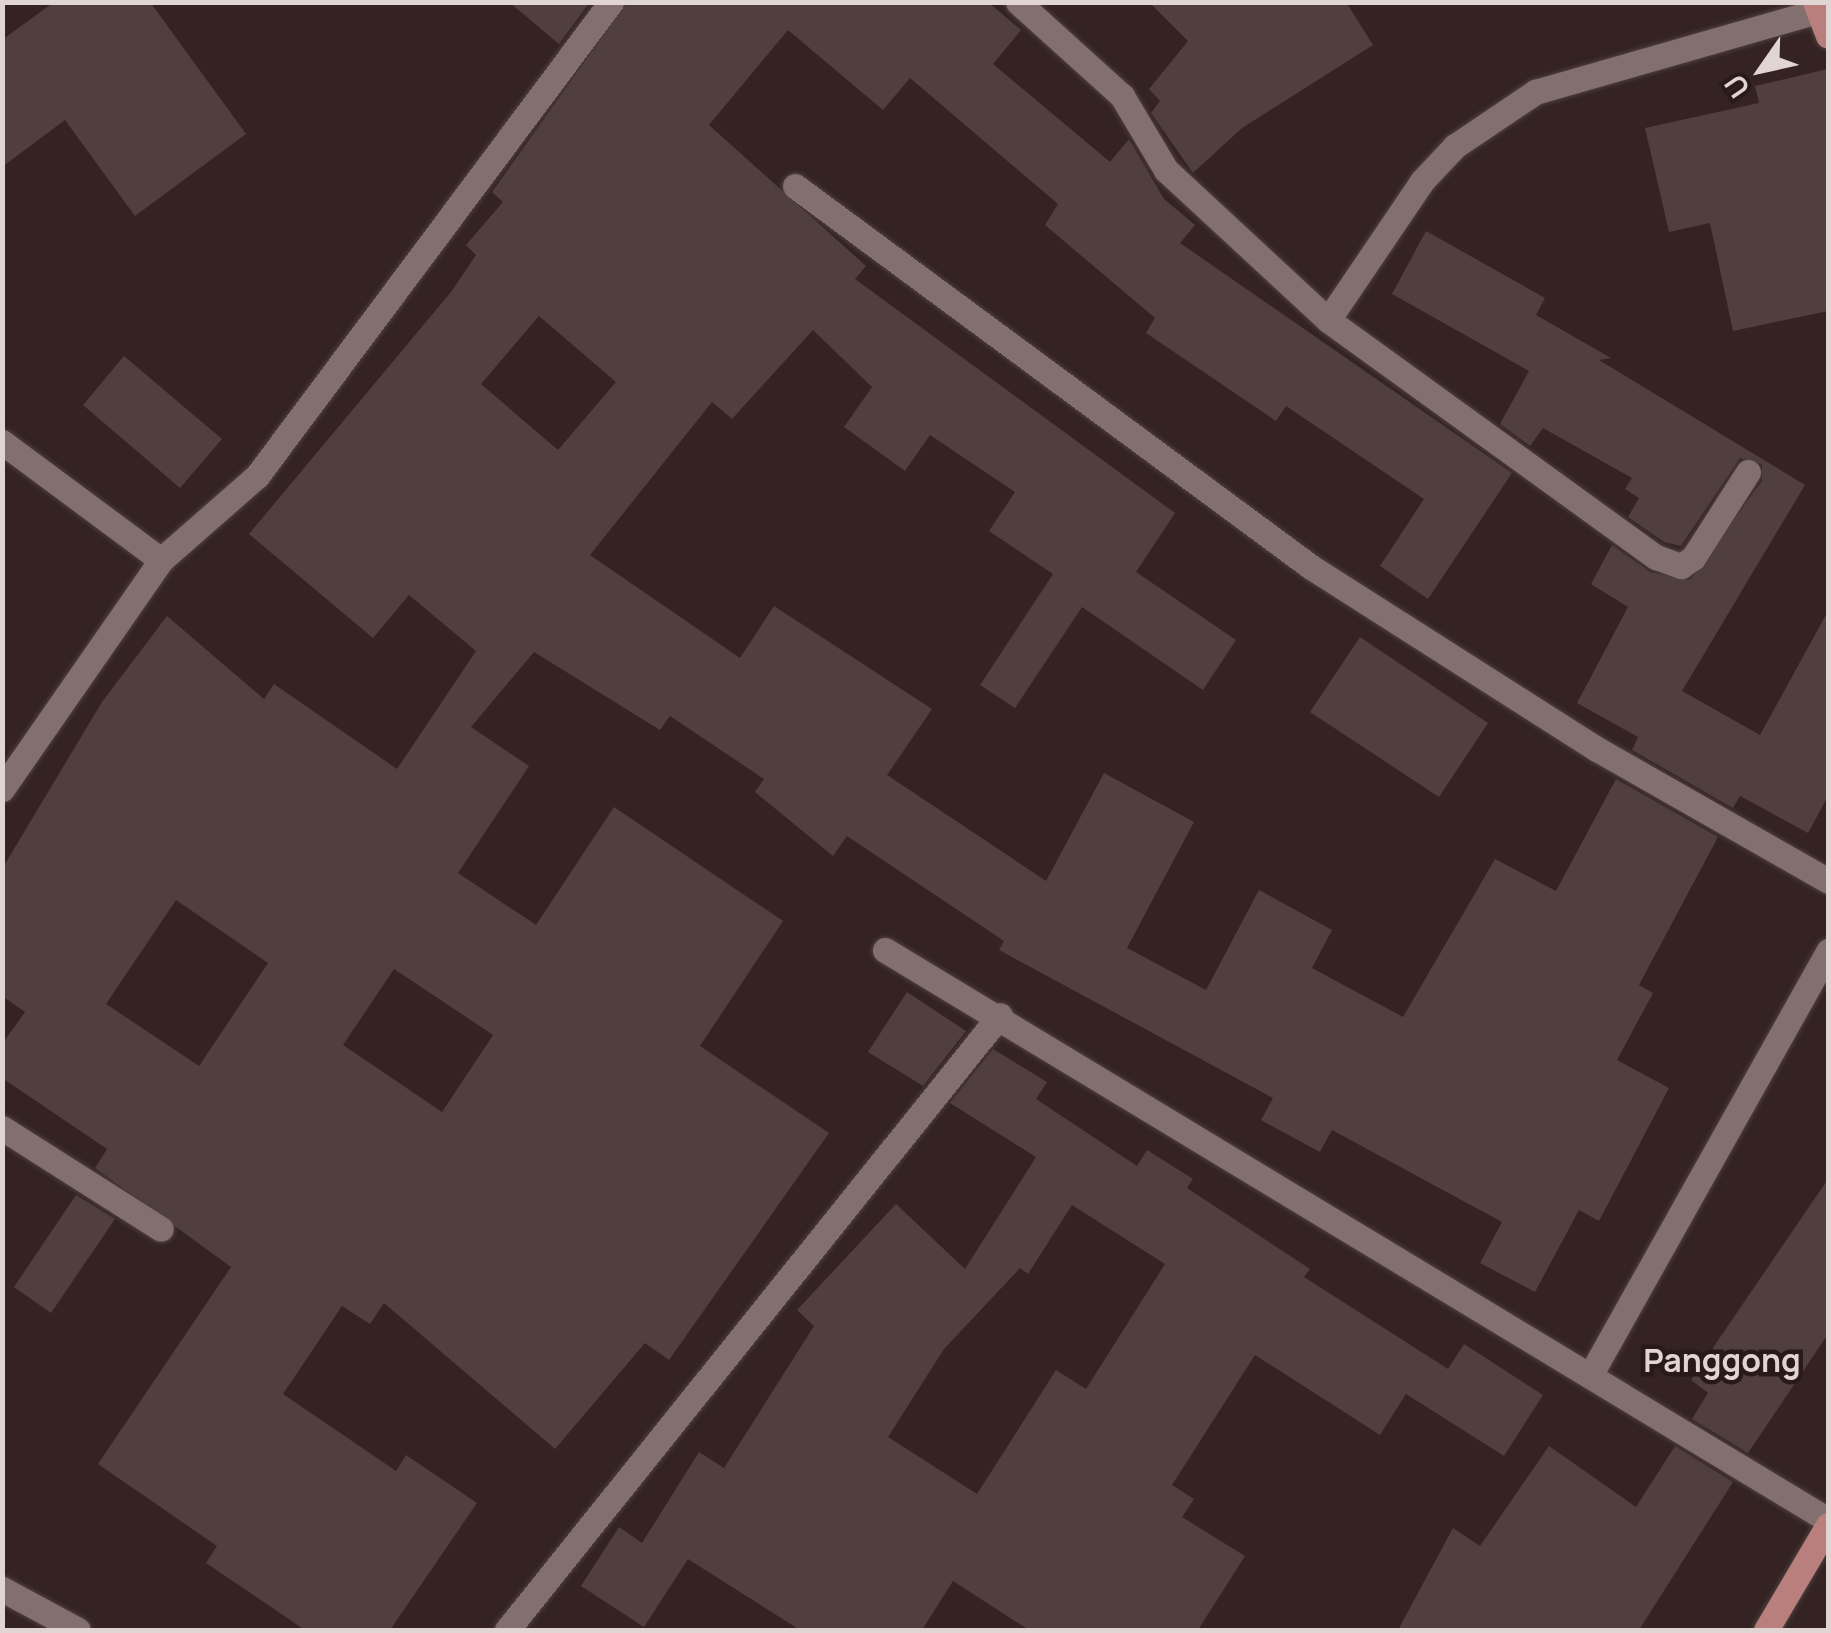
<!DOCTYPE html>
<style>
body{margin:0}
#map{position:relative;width:1831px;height:1633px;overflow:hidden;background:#342322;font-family:Manrope,sans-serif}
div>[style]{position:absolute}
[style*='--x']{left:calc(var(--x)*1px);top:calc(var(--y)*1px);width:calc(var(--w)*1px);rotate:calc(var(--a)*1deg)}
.building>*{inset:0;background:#513f3e}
.roads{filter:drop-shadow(0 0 2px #4e403f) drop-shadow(0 0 2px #4e403f)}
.service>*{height:25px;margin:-12.5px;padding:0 12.5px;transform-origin:12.5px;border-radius:12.5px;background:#836f6e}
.minor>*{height:25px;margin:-12.5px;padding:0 12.5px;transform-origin:12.5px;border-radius:12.5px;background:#836f6e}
.primary>*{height:25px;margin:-12.5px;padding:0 12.5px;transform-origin:12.5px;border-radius:12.5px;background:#b87f7c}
span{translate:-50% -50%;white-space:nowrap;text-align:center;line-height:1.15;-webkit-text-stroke:9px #2a1919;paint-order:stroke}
.quarter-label{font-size:32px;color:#e1d5d4;font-weight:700}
.frame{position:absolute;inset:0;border:5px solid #e1d5d4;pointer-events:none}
.north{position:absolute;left:1711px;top:20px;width:100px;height:100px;-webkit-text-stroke:8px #2a1919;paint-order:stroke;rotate:236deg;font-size:28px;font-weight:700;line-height:40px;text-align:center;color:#e1d5d4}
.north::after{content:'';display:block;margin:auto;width:35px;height:45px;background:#e1d5d4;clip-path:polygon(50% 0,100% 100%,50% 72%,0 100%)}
</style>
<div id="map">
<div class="building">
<i style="clip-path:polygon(54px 2px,150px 2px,246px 134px,135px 216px,65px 120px,2px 167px,2px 40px)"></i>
<i style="clip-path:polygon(509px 2px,590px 2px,559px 44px)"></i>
<i style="clip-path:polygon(evenodd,627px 2px,988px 2px,1021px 30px,993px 64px,1110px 162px,1129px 139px,1164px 199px,1195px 225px,1180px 243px,1512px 473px,1428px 599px,1380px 566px,1424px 499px,1286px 406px,1276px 421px,1146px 333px,1155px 318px,1045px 225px,1058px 204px,910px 78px,883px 110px,788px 30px,709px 125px,866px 266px,855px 279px,1175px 513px,1136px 572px,1236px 640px,1203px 690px,1082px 607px,1015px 708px,980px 685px,1053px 574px,989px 531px,1015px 492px,930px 435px,905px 471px,844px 427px,872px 387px,813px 330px,732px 419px,712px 402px,590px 555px,740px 658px,774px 606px,932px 709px,887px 775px,1046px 881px,1104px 773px,1194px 822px,1127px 948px,1206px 990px,1259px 890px,1332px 930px,1312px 968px,1403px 1017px,1495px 859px,1556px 891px,1616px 779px,1718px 837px,1639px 985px,1653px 993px,1617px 1060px,1669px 1088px,1599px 1221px,1579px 1210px,1535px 1292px,1480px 1263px,1502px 1222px,1332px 1130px,1320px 1152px,1261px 1120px,1273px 1098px,999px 950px,1004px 941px,847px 836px,833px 856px,755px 792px,764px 779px,670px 716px,660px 730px,534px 652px,471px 727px,529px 766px,458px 873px,536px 925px,614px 807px,783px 921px,700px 1046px,829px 1133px,669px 1360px,645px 1343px,555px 1449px,384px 1303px,370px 1324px,342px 1306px,283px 1394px,396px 1471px,406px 1455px,477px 1503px,390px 1630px,305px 1630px,206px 1563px,217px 1546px,98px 1464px,231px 1267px,95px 1168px,107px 1149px,2px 1078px,2px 1044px,25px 1012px,2px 996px,2px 869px,102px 702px,167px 616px,264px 699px,274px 684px,397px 769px,476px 651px,409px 595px,373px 638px,249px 534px,451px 292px,476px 255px,466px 245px,503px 202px,492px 192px,627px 2px,539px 316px,616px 382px,558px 450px,481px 384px,539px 316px,627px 2px,176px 900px,268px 963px,199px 1066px,106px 1004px,176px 900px,627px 2px,394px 969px,493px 1035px,442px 1112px,343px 1045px,394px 969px)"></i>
<i style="clip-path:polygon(1149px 2px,1346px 2px,1373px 45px,1242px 128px,1193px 173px,1151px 113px,1160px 101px,1149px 89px,1188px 41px)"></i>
<i style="clip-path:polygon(1828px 69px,1828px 311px,1733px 331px,1710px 223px,1669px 232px,1645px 128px,1759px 103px,1755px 86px)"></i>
<i style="clip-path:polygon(1426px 231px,1545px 298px,1536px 315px,1611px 358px,1599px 360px,1805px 485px,1682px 691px,1760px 735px,1828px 611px,1828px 796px,1808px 833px,1740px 796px,1733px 808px,1632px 750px,1638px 737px,1577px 703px,1628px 607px,1591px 584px,1612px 545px,1650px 572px,1690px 580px,1762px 481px,1762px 464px,1740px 458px,1681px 546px,1664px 542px,1628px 517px,1639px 498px,1625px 489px,1632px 478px,1543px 428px,1530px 446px,1500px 424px,1529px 371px,1392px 294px)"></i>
<i style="clip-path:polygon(124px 356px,222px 439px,180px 488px,83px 405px)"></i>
<i style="clip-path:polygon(1360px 637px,1488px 723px,1439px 797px,1310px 712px)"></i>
<i style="clip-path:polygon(907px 992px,966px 1031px,923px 1086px,868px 1052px)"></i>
<i style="clip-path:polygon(evenodd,993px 1049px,1047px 1082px,1036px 1099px,1137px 1166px,1147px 1150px,1193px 1179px,1187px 1188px,1310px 1269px,1304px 1277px,1448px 1369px,1464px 1344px,1543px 1395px,1504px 1456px,1406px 1394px,1380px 1435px,1255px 1355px,1172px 1485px,1194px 1499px,1182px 1517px,1245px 1556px,1198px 1630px,1029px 1630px,953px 1581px,922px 1630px,800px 1630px,688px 1559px,644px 1627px,581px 1586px,619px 1527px,642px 1543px,699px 1452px,724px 1468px,814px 1326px,797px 1310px,896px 1204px,965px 1269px,1036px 1157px,950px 1103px,993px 1049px,1072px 1205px,1165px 1264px,1086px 1389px,1056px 1370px,977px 1494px,888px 1437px,944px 1349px,1020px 1268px,1028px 1274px,1072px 1205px)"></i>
<i style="clip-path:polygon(1828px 1179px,1828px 1334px,1748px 1453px,1692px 1419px,1708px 1393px,1691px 1380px)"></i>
<i style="clip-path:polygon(76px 1195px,115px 1219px,51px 1313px,14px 1287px)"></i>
<i style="clip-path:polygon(1549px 1446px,1636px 1507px,1675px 1446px,1733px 1482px,1639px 1630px,1398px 1630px,1453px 1528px,1480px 1546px)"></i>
</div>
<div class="roads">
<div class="service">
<i style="--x:2;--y:442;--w:198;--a:36.6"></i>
</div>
<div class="minor">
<i style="--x:1018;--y:2;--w:140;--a:42.1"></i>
<i style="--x:1122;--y:96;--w:86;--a:59.3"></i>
<i style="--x:1166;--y:170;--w:221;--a:42.8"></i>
<i style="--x:1328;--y:320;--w:405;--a:35.9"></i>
<i style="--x:1656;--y:557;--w:27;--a:20"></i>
<i style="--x:1681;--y:566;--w:14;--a:-34"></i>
<i style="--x:1693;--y:558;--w:102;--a:-57.4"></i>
<i style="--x:795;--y:186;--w:641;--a:36.44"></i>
<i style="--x:1311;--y:567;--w:339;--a:32.5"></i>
<i style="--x:1597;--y:749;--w:266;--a:29.7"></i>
<i style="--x:1328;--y:320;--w:168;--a:-55.9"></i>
<i style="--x:1422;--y:181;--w:48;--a:-46.7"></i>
<i style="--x:1455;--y:146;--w:97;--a:-34"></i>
<i style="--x:1535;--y:92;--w:294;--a:-16"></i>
<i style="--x:2;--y:789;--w:279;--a:-55.2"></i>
<i style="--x:161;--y:560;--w:128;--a:-41.2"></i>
<i style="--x:257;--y:476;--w:592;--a:-53.25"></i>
<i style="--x:885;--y:950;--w:1102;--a:31.15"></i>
<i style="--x:2;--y:1128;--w:188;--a:32.4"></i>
<i style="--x:1592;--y:1372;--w:483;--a:-60.7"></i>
<i style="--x:2;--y:1589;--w:86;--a:28.3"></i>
<i style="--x:507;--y:1630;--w:788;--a:-51.28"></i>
</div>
<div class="primary">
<i style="--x:1815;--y:2;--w:36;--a:69"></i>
<i style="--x:1766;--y:1630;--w:122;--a:-59.4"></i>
</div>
</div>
<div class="quarter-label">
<span style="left:1722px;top:1360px">Panggong</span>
</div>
<div class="frame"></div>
<div class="north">U</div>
</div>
